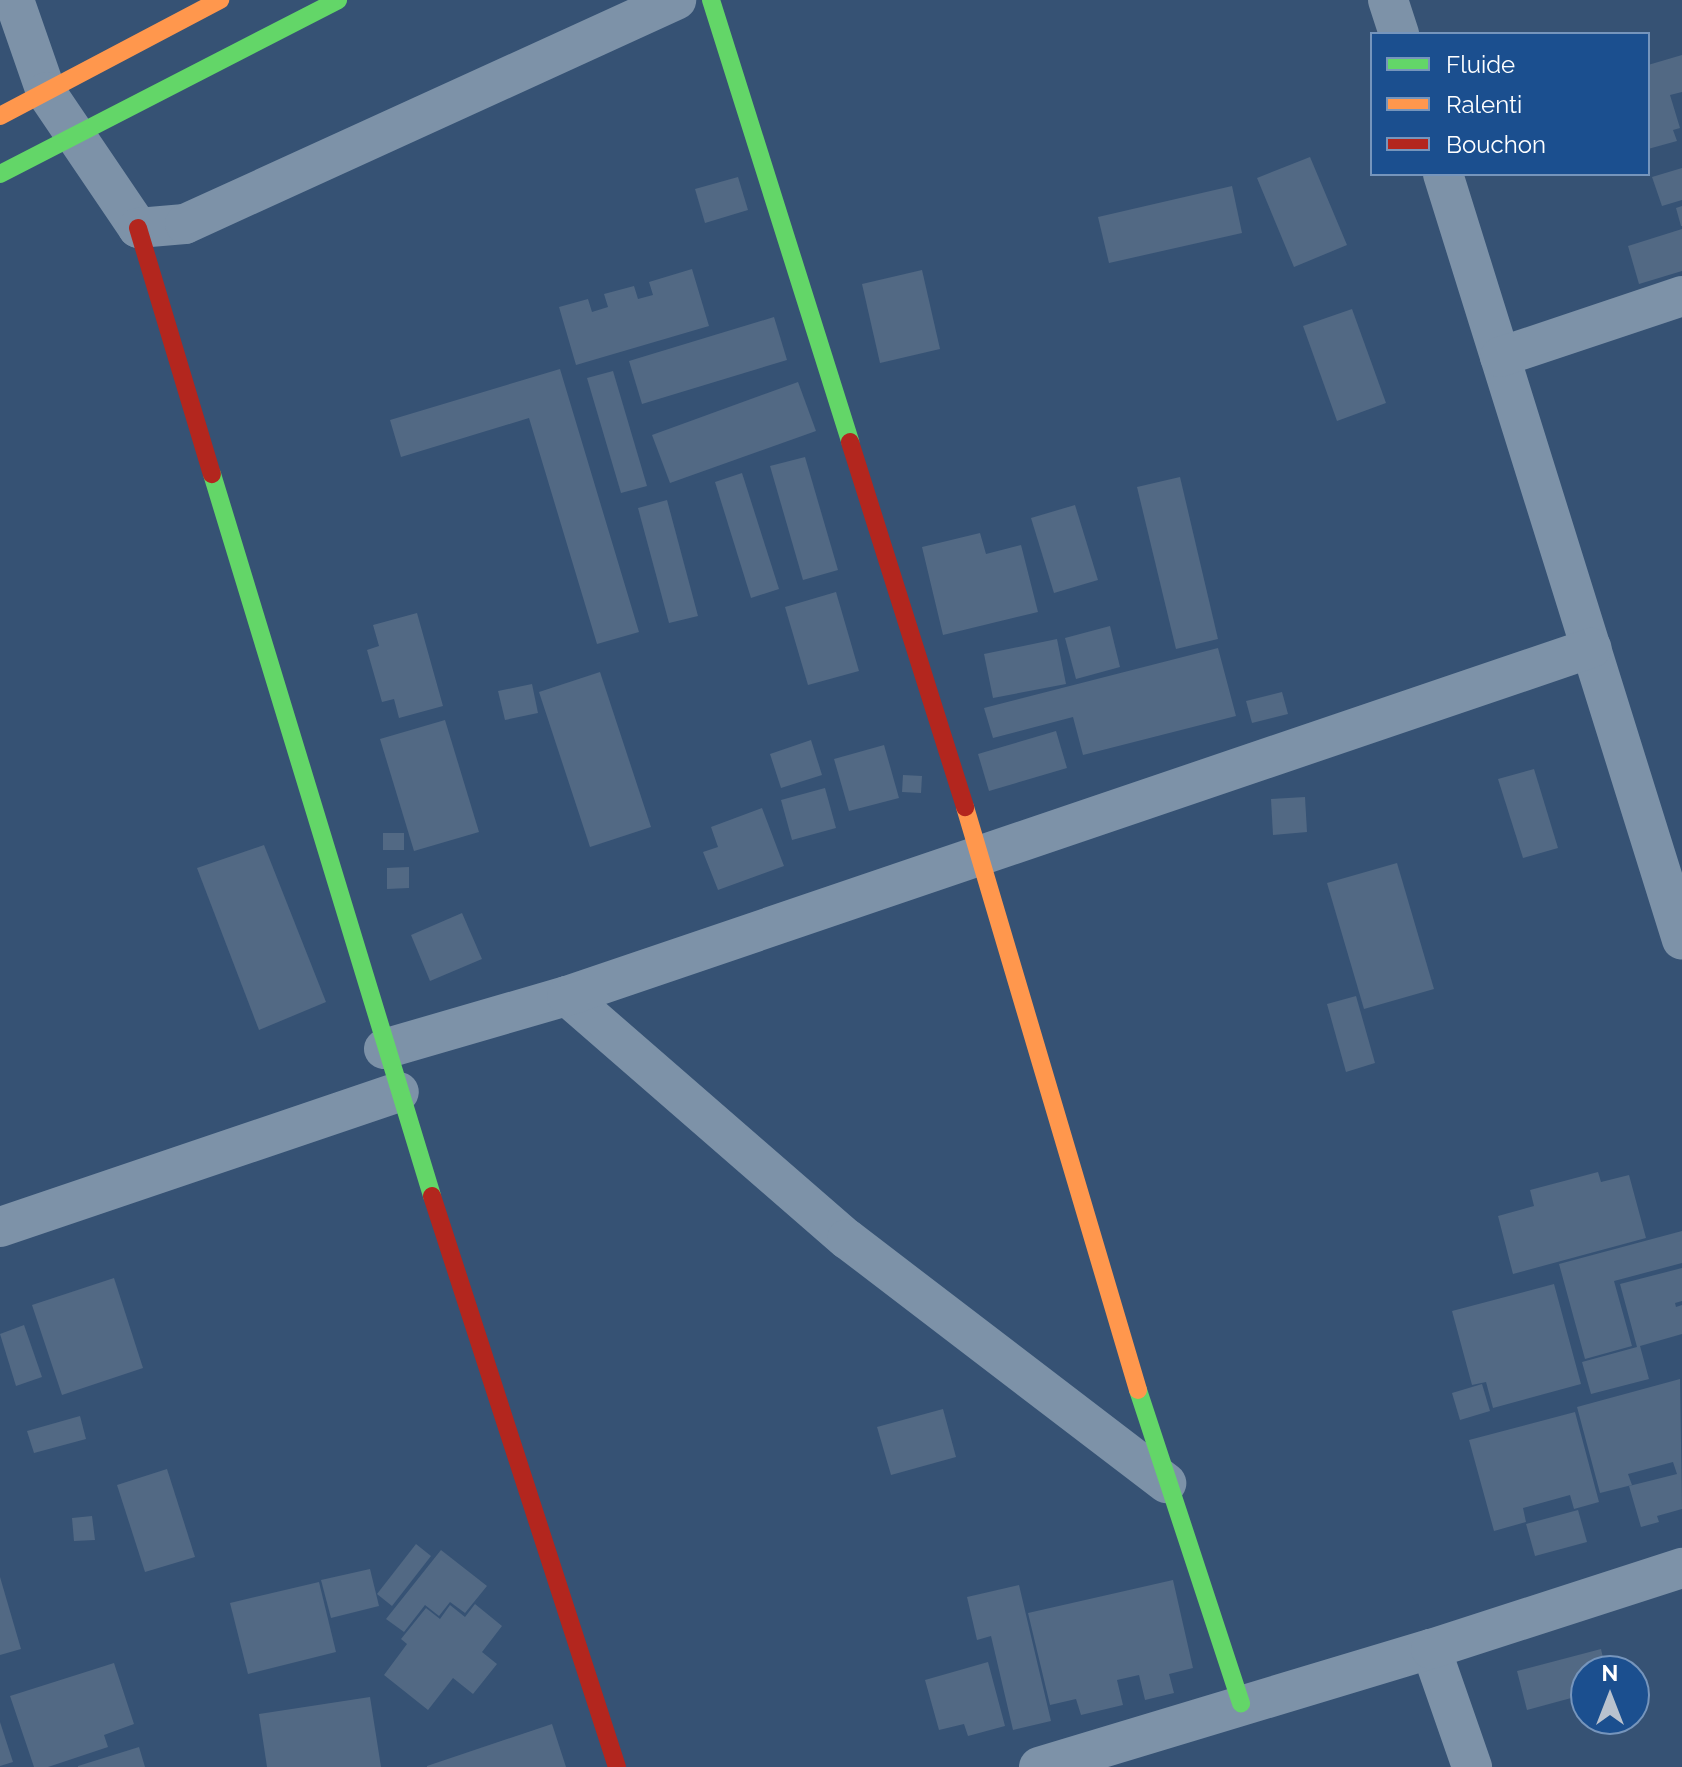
<!DOCTYPE html>
<style>
body{margin:0}
#map{position:relative;width:1682px;height:1767px;overflow:hidden;background:#365274;font-family:Raleway,sans-serif}
div>[style]{position:absolute}
[style*='--x']{left:calc(var(--x)*1px);top:calc(var(--y)*1px);width:calc(var(--w)*1px);rotate:calc(var(--a)*1deg)}
.building>*{inset:0;background:#526984}
.street>*{height:40px;margin:-20px;padding:0 20px;transform-origin:20px;border-radius:20px;background:#7d92a8}
.fast>*{height:18px;margin:-9px;padding:0 9px;transform-origin:9px;border-radius:9px;background:#63d668}
.slow>*{height:18px;margin:-9px;padding:0 9px;transform-origin:9px;border-radius:9px;background:#ff974d}
.jam>*{height:18px;margin:-9px;padding:0 9px;transform-origin:9px;border-radius:9px;background:#b3261e}
span{translate:-50% -50%;white-space:nowrap;text-align:center;line-height:1.15;-webkit-text-stroke:6px #1b4f8f;paint-order:stroke}
.legend{position:absolute;left:1370px;top:32px;width:280px;height:144px;box-sizing:border-box;background:#1b4f8f;border:2px solid #7695bc;margin:0;padding:10px 14px;list-style:none;font-size:24px;color:#fff}
.legend li{display:flex;align-items:center;gap:16px;height:40px}
.legend b{width:40px;border:2px solid #7695bc}
.north{position:absolute;left:1570px;top:1655px;width:80px;height:80px;box-sizing:border-box;background:#1b4f8f;border:2px solid #7695bc;border-radius:50%;rotate:0deg;font-size:22px;font-weight:700;line-height:32px;text-align:center;color:#fff}
.north::after{content:'';display:block;margin:auto;width:28px;height:36px;background:#b9c2ce;clip-path:polygon(50% 0,100% 100%,50% 72%,0 100%)}
</style>
<div id="map">
<div class="building">
<i style="clip-path:polygon(1682px 55px,1682px 92px,1670px 95px,1680px 128px,1673px 130px,1677px 141px,1648px 149px,1648px 65px)"></i>
<i style="clip-path:polygon(1310px 157px,1347px 245px,1294px 267px,1257px 178px)"></i>
<i style="clip-path:polygon(1682px 168px,1682px 200px,1662px 206px,1652px 177px)"></i>
<i style="clip-path:polygon(738px 177px,748px 210px,705px 223px,695px 189px)"></i>
<i style="clip-path:polygon(1232px 186px,1242px 233px,1109px 263px,1098px 217px)"></i>
<i style="clip-path:polygon(1682px 206px,1682px 226px,1681px 226px,1676px 208px)"></i>
<i style="clip-path:polygon(1682px 229px,1682px 271px,1639px 284px,1628px 246px)"></i>
<i style="clip-path:polygon(692px 269px,709px 326px,576px 365px,559px 307px,588px 299px,592px 312px,608px 307px,604px 294px,634px 286px,638px 299px,653px 295px,649px 282px)"></i>
<i style="clip-path:polygon(922px 270px,940px 349px,880px 363px,862px 284px)"></i>
<i style="clip-path:polygon(1352px 309px,1386px 403px,1337px 421px,1303px 326px)"></i>
<i style="clip-path:polygon(774px 317px,787px 360px,642px 404px,629px 361px)"></i>
<i style="clip-path:polygon(560px 369px,639px 632px,597px 644px,529px 418px,401px 457px,390px 420px)"></i>
<i style="clip-path:polygon(613px 371px,647px 486px,621px 493px,587px 378px)"></i>
<i style="clip-path:polygon(798px 382px,816px 431px,670px 483px,652px 435px)"></i>
<i style="clip-path:polygon(805px 457px,838px 570px,803px 580px,770px 466px)"></i>
<i style="clip-path:polygon(742px 473px,779px 589px,751px 598px,715px 482px)"></i>
<i style="clip-path:polygon(1180px 477px,1218px 639px,1176px 649px,1137px 487px)"></i>
<i style="clip-path:polygon(667px 500px,698px 616px,669px 623px,638px 508px)"></i>
<i style="clip-path:polygon(1075px 505px,1098px 580px,1054px 593px,1031px 518px)"></i>
<i style="clip-path:polygon(980px 533px,986px 554px,1021px 545px,1038px 612px,943px 635px,922px 547px)"></i>
<i style="clip-path:polygon(836px 592px,859px 671px,808px 685px,785px 607px)"></i>
<i style="clip-path:polygon(417px 613px,443px 706px,399px 718px,394px 699px,382px 702px,367px 650px,379px 646px,373px 625px)"></i>
<i style="clip-path:polygon(1110px 626px,1120px 667px,1076px 679px,1065px 638px)"></i>
<i style="clip-path:polygon(1057px 639px,1066px 684px,993px 698px,984px 654px)"></i>
<i style="clip-path:polygon(1218px 648px,1236px 716px,1083px 755px,1073px 717px,993px 738px,984px 708px)"></i>
<i style="clip-path:polygon(600px 672px,651px 827px,590px 847px,539px 692px)"></i>
<i style="clip-path:polygon(532px 684px,538px 713px,505px 720px,498px 691px)"></i>
<i style="clip-path:polygon(1282px 692px,1288px 714px,1252px 723px,1246px 701px)"></i>
<i style="clip-path:polygon(445px 720px,479px 832px,414px 851px,380px 739px)"></i>
<i style="clip-path:polygon(1056px 731px,1067px 768px,989px 791px,978px 754px)"></i>
<i style="clip-path:polygon(811px 740px,822px 775px,781px 788px,770px 754px)"></i>
<i style="clip-path:polygon(884px 745px,899px 798px,849px 811px,834px 759px)"></i>
<i style="clip-path:polygon(1534px 769px,1558px 848px,1523px 858px,1498px 779px)"></i>
<i style="clip-path:polygon(903px 775px,922px 776px,921px 793px,902px 792px)"></i>
<i style="clip-path:polygon(825px 788px,836px 828px,792px 840px,781px 800px)"></i>
<i style="clip-path:polygon(1305px 797px,1307px 832px,1273px 835px,1271px 799px)"></i>
<i style="clip-path:polygon(762px 808px,784px 866px,718px 890px,703px 852px,718px 847px,711px 827px)"></i>
<i style="clip-path:polygon(383px 833px,404px 833px,404px 850px,383px 850px)"></i>
<i style="clip-path:polygon(264px 845px,326px 1002px,259px 1030px,197px 868px)"></i>
<i style="clip-path:polygon(1397px 863px,1434px 989px,1364px 1009px,1327px 883px)"></i>
<i style="clip-path:polygon(409px 867px,409px 888px,387px 889px,387px 868px)"></i>
<i style="clip-path:polygon(462px 913px,482px 959px,430px 981px,411px 935px)"></i>
<i style="clip-path:polygon(1356px 996px,1375px 1063px,1346px 1072px,1327px 1004px)"></i>
<i style="clip-path:polygon(1598px 1172px,1601px 1182px,1629px 1175px,1646px 1238px,1513px 1274px,1498px 1216px,1534px 1206px,1530px 1190px)"></i>
<i style="clip-path:polygon(1682px 1231px,1682px 1263px,1614px 1281px,1632px 1346px,1585px 1359px,1559px 1264px)"></i>
<i style="clip-path:polygon(1682px 1268px,1682px 1301px,1675px 1303px,1676px 1307px,1682px 1305px,1682px 1334px,1640px 1346px,1649px 1379px,1591px 1394px,1582px 1362px,1637px 1347px,1620px 1284px)"></i>
<i style="clip-path:polygon(114px 1278px,143px 1368px,62px 1395px,32px 1305px)"></i>
<i style="clip-path:polygon(1554px 1284px,1581px 1384px,1493px 1408px,1486px 1382px,1472px 1385px,1452px 1311px)"></i>
<i style="clip-path:polygon(24px 1325px,42px 1377px,16px 1386px,0 1334px)"></i>
<i style="clip-path:polygon(1680px 1379px,1682px 1509px,1657px 1516px,1659px 1522px,1641px 1527px,1629px 1486px,1677px 1474px,1673px 1462px,1628px 1474px,1632px 1485px,1600px 1493px,1577px 1407px)"></i>
<i style="clip-path:polygon(1482px 1384px,1490px 1411px,1460px 1420px,1452px 1393px)"></i>
<i style="clip-path:polygon(943px 1409px,956px 1457px,891px 1475px,877px 1427px)"></i>
<i style="clip-path:polygon(1575px 1412px,1599px 1502px,1574px 1509px,1570px 1495px,1523px 1508px,1526px 1522px,1494px 1531px,1469px 1440px)"></i>
<i style="clip-path:polygon(80px 1416px,86px 1439px,34px 1453px,27px 1431px)"></i>
<i style="clip-path:polygon(167px 1469px,195px 1557px,145px 1572px,117px 1485px)"></i>
<i style="clip-path:polygon(1578px 1510px,1587px 1542px,1535px 1556px,1526px 1524px)"></i>
<i style="clip-path:polygon(92px 1516px,95px 1540px,74px 1541px,72px 1518px)"></i>
<i style="clip-path:polygon(416px 1544px,431px 1556px,392px 1606px,377px 1594px)"></i>
<i style="clip-path:polygon(441px 1550px,487px 1586px,465px 1613px,450px 1602px,439px 1616px,425px 1605px,404px 1632px,386px 1619px)"></i>
<i style="clip-path:polygon(370px 1569px,379px 1606px,331px 1618px,321px 1580px)"></i>
<i style="clip-path:polygon(0 1577px,21px 1649px,0 1655px)"></i>
<i style="clip-path:polygon(1173px 1580px,1193px 1668px,1169px 1674px,1174px 1693px,1145px 1700px,1139px 1675px,1117px 1680px,1123px 1705px,1081px 1715px,1076px 1699px,1050px 1705px,1028px 1613px)"></i>
<i style="clip-path:polygon(319px 1582px,336px 1652px,248px 1674px,230px 1603px)"></i>
<i style="clip-path:polygon(1019px 1585px,1051px 1721px,1013px 1730px,991px 1636px,977px 1640px,967px 1597px)"></i>
<i style="clip-path:polygon(475px 1604px,502px 1626px,482px 1652px,497px 1664px,473px 1694px,453px 1678px,428px 1710px,384px 1675px,407px 1644px,401px 1639px,426px 1608px,440px 1619px,450px 1605px,465px 1617px)"></i>
<i style="clip-path:polygon(1601px 1649px,1606px 1671px,1586px 1671px,1586px 1694px,1527px 1710px,1517px 1671px)"></i>
<i style="clip-path:polygon(988px 1662px,1005px 1726px,968px 1736px,964px 1724px,939px 1730px,925px 1680px)"></i>
<i style="clip-path:polygon(114px 1663px,134px 1724px,104px 1735px,108px 1747px,48px 1767px,34px 1767px,10px 1696px)"></i>
<i style="clip-path:polygon(370px 1697px,381px 1767px,267px 1767px,259px 1714px)"></i>
<i style="clip-path:polygon(0 1722px,13px 1762px,0 1766px)"></i>
<i style="clip-path:polygon(552px 1724px,566px 1767px,427px 1767px,427px 1766px)"></i>
<i style="clip-path:polygon(139px 1747px,145px 1767px,78px 1767px,78px 1766px)"></i>
</div>
<div class="street">
<i style="--x:14;--y:0;--w:97;--a:70.8"></i>
<i style="--x:46;--y:92;--w:164;--a:55.9"></i>
<i style="--x:138;--y:228;--w:47;--a:-4.9"></i>
<i style="--x:185;--y:224;--w:540;--a:-24.52"></i>
<i style="--x:1388;--y:0;--w:36;--a:72"></i>
<i style="--x:1443;--y:174;--w:802;--a:72.67"></i>
<i style="--x:1500;--y:357;--w:192;--a:-18.5"></i>
<i style="--x:567;--y:996;--w:371;--a:41"></i>
<i style="--x:847;--y:1239;--w:402;--a:37.4"></i>
<i style="--x:384;--y:1049;--w:191;--a:-16.2"></i>
<i style="--x:567;--y:996;--w:1082;--a:-18.77"></i>
<i style="--x:0;--y:1227;--w:421;--a:-18.7"></i>
<i style="--x:1431;--y:1649;--w:125;--a:70.8"></i>
<i style="--x:1039;--y:1767;--w:409;--a:-16.8"></i>
<i style="--x:1431;--y:1649;--w:264;--a:-17.9"></i>
</div>
<div class="fast">
<i style="--x:711;--y:0;--w:463;--a:72.5"></i>
<i style="--x:0;--y:174;--w:380;--a:-27.2"></i>
<i style="--x:212;--y:474;--w:755;--a:73.05"></i>
<i style="--x:1138;--y:1390;--w:330;--a:71.8"></i>
</div>
<div class="slow">
<i style="--x:0;--y:116;--w:249;--a:-27.8"></i>
<i style="--x:965;--y:807;--w:608;--a:73.47"></i>
</div>
<div class="jam">
<i style="--x:138;--y:228;--w:257;--a:73.3"></i>
<i style="--x:850;--y:442;--w:383;--a:72.5"></i>
<i style="--x:432;--y:1196;--w:600;--a:72.05"></i>
</div>
<ul class="legend">
<li><b style="height:10px;background:#63d668"></b>Fluide</li>
<li><b style="height:10px;background:#ff974d"></b>Ralenti</li>
<li><b style="height:10px;background:#b3261e"></b>Bouchon</li>
</ul>
<div class="north">N</div>
</div>
